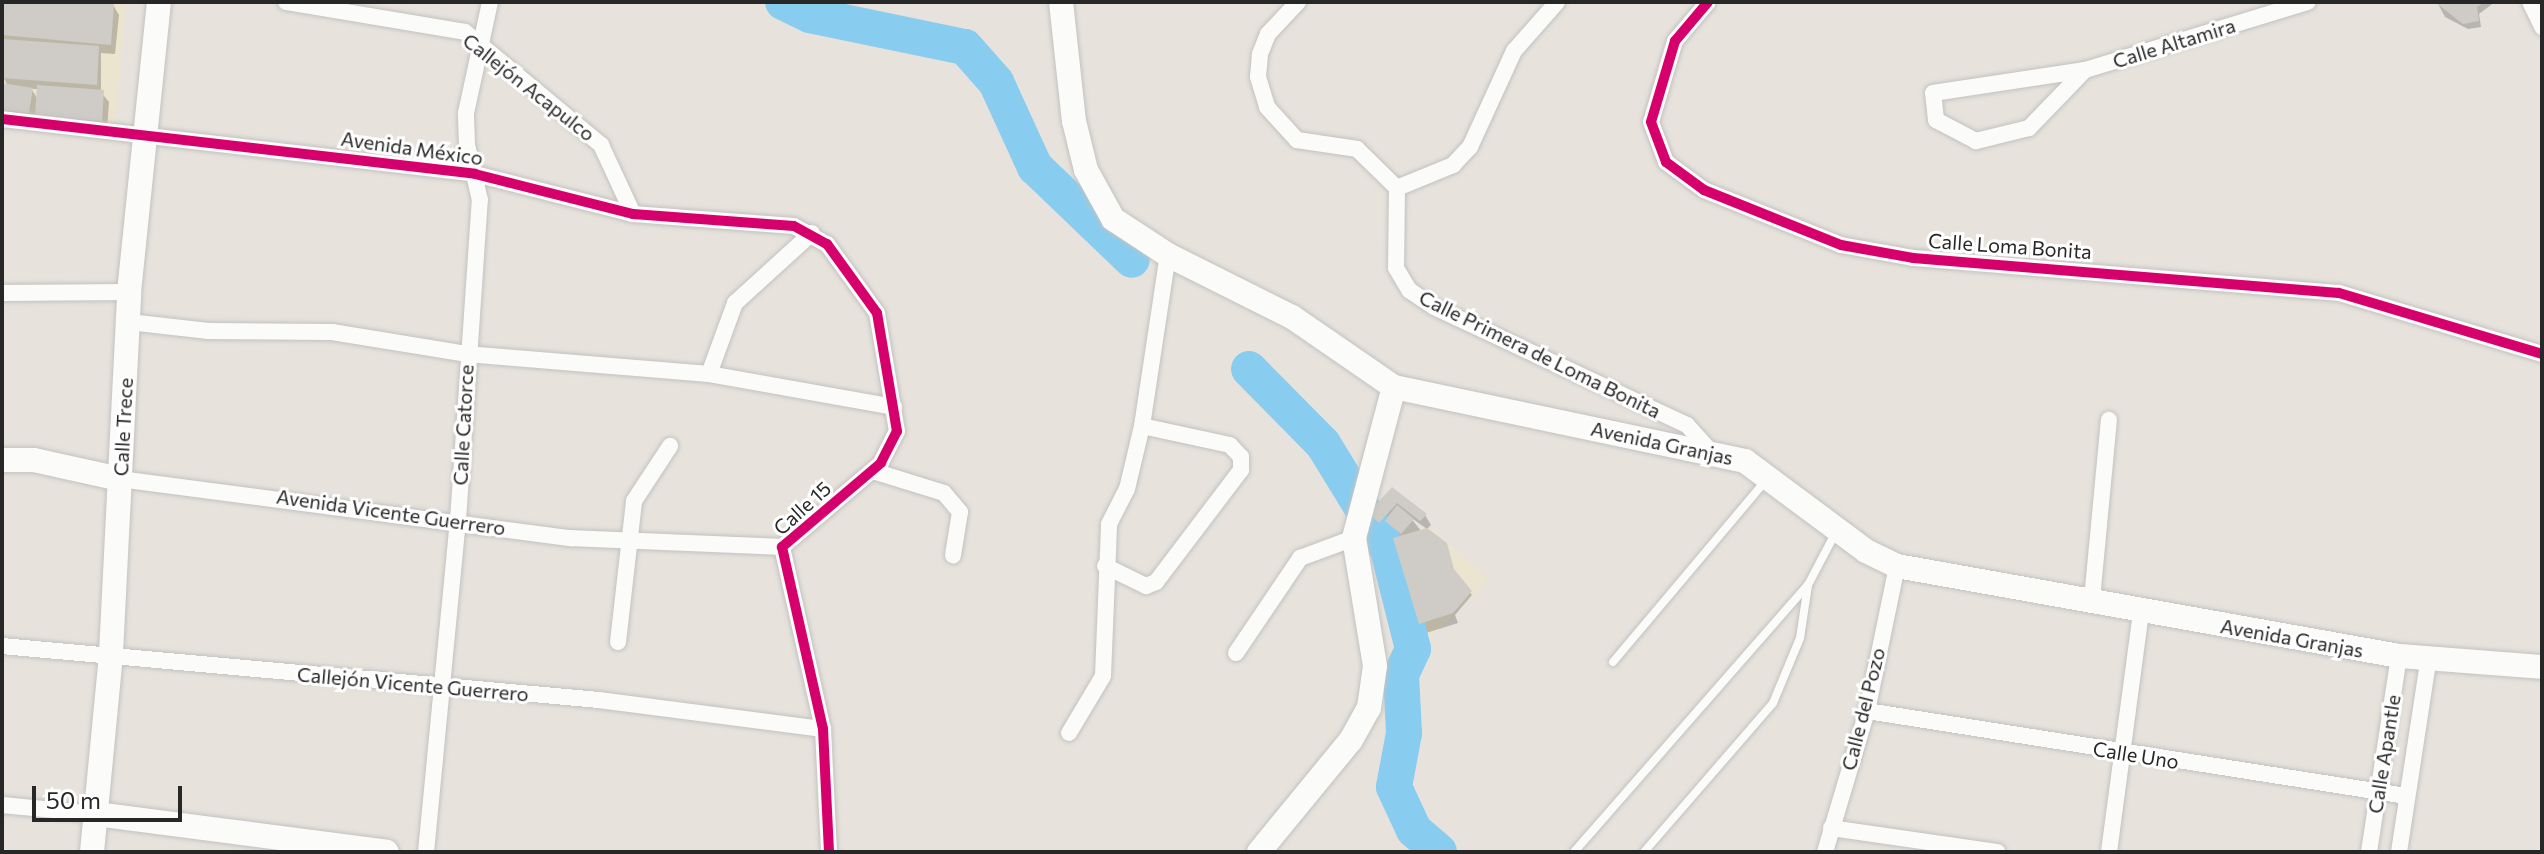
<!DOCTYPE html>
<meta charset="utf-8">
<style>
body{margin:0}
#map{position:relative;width:2544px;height:854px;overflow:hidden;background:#e7e3dc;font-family:Commissioner,sans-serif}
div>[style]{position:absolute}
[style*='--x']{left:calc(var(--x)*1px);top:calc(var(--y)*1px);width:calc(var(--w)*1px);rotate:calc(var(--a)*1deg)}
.education>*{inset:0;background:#ebe4cf}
.shadow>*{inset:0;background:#0003}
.river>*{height:36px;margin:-18px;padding:0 18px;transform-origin:18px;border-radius:18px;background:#88cdf0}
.building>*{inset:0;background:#cfccc7}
.roads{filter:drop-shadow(0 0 2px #c3c2c2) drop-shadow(0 0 2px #c3c2c2)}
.lane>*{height:8px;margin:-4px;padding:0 4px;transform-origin:4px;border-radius:4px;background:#fbfbfa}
.street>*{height:16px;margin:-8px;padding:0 8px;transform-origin:8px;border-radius:8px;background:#fbfbfa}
.secondary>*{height:24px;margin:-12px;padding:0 12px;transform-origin:12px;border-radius:12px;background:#fbfbfa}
.cycleway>*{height:10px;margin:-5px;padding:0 5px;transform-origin:5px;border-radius:5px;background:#d6006c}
span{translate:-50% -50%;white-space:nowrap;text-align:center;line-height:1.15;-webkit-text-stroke:6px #fff;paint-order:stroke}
.street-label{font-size:20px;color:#272727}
.frame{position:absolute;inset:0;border:4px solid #272727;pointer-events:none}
.scale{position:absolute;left:32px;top:786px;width:150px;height:36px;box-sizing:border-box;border:4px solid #272727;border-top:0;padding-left:10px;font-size:24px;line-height:28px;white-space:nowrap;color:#272727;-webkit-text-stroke:6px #fff;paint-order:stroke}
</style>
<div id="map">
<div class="education">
<i style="clip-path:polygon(2px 2px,126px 2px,115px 125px,2px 115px)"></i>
<i style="clip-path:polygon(1429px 526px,1488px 579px,1424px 645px,1389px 539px)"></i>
</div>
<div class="shadow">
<i style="clip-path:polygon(evenodd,82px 2px,113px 5px,119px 15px,115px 54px,101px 53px,101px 92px,109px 102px,107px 130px,2px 118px,2px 85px,8px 86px,3px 77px,2px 4px,82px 2px,31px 89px,39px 89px,38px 100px,34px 93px,31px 89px)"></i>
<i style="clip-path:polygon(2437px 2px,2495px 2px,2479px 14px,2481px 27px,2468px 29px,2445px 17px)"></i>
<i style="clip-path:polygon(1392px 490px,1425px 515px,1431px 525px,1427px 529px,1410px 517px,1472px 595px,1455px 615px,1458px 623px,1426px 633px,1421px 623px,1401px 538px,1390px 526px,1386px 531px,1371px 514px)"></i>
</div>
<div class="river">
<i style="--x:783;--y:2;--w:30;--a:26"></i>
<i style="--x:810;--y:15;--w:158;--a:11.7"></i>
<i style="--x:965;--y:47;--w:47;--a:48.5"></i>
<i style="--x:996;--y:82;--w:94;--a:65.4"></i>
<i style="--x:1035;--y:167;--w:134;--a:43.8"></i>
<i style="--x:1249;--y:369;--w:105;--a:45.4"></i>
<i style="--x:1323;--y:444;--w:124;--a:58.5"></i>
<i style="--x:1388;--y:550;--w:102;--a:75.8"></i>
<i style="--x:1413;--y:649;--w:29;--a:115"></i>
<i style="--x:1401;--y:675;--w:58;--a:87"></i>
<i style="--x:1404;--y:733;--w:55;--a:100.5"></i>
<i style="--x:1394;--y:787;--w:47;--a:65.1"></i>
<i style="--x:1414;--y:830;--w:33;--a:41"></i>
</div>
<div class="building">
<i style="clip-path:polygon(2px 2px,114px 3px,111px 45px,2px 35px)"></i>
<i style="clip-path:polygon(2435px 2px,2484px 2px,2477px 7px,2479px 21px,2463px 24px)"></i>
<i style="clip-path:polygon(3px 39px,99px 46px,97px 85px,2px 78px)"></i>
<i style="clip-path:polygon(2px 83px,33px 88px,29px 113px,2px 110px)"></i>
<i style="clip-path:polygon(37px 85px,104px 90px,102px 121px,35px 116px)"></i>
<i style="clip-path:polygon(1392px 487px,1427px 514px,1420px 521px,1397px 503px,1379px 523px,1368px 513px)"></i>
<i style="clip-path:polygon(1397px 505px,1414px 519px,1401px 534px,1385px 521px)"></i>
<i style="clip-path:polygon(1427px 528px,1447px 543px,1454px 569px,1472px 591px,1453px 613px,1419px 624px,1393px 538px)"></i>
</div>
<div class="roads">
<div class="lane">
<i style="--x:1613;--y:662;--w:238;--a:-49.9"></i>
<i style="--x:1574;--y:852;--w:355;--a:-48.8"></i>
<i style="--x:1808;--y:585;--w:60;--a:-62.2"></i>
<i style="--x:1644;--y:852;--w:197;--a:-49.1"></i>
<i style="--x:1773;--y:703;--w:70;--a:-67.4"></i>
<i style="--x:1800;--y:638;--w:54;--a:-81.4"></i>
</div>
<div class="street">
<i style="--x:286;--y:2;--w:181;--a:9.5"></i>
<i style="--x:465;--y:32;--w:177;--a:39.7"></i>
<i style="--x:601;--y:145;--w:76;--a:65.1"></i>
<i style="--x:1298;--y:2;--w:44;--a:133.2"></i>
<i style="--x:1268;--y:34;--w:22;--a:112"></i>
<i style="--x:1260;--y:54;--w:23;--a:95"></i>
<i style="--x:1258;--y:77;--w:31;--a:73"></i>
<i style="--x:1267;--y:107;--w:45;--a:47.7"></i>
<i style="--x:1297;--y:140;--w:61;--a:8.5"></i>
<i style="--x:1357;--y:149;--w:56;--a:44.3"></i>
<i style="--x:1397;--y:188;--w:80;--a:90.7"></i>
<i style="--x:1396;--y:268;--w:26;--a:59"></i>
<i style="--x:1409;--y:290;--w:30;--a:34"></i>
<i style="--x:1434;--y:307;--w:279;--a:25"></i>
<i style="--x:1687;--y:425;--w:36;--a:48"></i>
<i style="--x:1708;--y:2;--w:51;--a:130.2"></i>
<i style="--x:1675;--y:41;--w:84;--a:106.5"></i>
<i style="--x:1651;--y:122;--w:43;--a:69.4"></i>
<i style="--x:1666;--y:162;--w:47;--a:36.4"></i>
<i style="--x:1704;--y:190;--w:148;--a:21.9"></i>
<i style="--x:1841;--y:245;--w:73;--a:10.2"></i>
<i style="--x:1913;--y:258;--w:427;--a:4.7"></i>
<i style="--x:2339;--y:293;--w:212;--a:16.7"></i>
<i style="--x:2530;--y:2;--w:28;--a:64"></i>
<i style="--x:2085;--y:70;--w:81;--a:134"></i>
<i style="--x:2029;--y:128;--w:55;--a:166.2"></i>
<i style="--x:1976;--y:141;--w:45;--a:-152.3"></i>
<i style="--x:1936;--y:120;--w:27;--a:-96"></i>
<i style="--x:1933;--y:93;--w:154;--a:-8.6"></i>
<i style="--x:2085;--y:70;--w:233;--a:-17"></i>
<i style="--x:2;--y:119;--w:476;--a:6.6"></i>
<i style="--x:475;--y:174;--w:163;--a:14.2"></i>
<i style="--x:633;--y:214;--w:161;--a:4.3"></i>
<i style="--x:794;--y:226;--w:38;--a:29"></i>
<i style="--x:827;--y:244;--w:85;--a:54.1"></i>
<i style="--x:877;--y:313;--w:120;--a:80.4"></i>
<i style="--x:897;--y:431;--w:36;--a:117"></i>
<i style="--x:881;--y:463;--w:130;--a:139.7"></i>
<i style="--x:782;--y:547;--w:187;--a:77.3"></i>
<i style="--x:823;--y:729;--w:123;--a:87.2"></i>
<i style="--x:1397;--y:188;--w:61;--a:-22.3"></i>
<i style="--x:1453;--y:165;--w:25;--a:-47"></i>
<i style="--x:1470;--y:147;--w:106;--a:-65.4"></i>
<i style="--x:1514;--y:51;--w:65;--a:-48.7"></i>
<i style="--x:2;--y:293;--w:127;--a:-0.5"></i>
<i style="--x:129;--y:322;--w:80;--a:6.5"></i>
<i style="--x:208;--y:331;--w:124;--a:0.5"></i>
<i style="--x:332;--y:332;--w:136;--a:9.3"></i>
<i style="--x:466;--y:354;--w:244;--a:4.7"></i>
<i style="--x:709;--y:374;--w:188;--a:10.1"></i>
<i style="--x:709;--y:374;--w:76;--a:-69.9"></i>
<i style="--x:735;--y:303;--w:104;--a:-42.3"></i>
<i style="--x:873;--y:471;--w:74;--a:17.2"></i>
<i style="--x:944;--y:493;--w:25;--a:50"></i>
<i style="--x:960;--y:512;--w:44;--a:99.2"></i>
<i style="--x:120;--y:479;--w:455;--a:7.5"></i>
<i style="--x:571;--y:538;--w:211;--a:2.4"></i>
<i style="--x:1105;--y:566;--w:46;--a:26"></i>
<i style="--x:1146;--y:586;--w:11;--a:-22"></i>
<i style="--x:1156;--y:582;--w:141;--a:-52.8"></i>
<i style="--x:1241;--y:470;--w:13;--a:-90"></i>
<i style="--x:1241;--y:457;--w:16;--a:-133"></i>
<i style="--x:1230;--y:445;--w:90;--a:-167.8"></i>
<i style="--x:2092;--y:599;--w:180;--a:-84.6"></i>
<i style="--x:618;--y:642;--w:142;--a:-83.5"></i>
<i style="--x:634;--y:501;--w:66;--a:-56.8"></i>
<i style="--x:2;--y:646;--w:599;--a:5.17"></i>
<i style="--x:599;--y:700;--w:226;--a:7.4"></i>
<i style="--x:1236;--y:653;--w:115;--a:-56"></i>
<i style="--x:1300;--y:558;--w:58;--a:-20.3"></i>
<i style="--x:1867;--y:711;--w:546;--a:8.96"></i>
<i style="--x:1069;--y:733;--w:66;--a:-59.2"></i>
<i style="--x:1103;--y:676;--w:152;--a:-87.7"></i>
<i style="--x:1109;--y:524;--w:39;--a:-63"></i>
<i style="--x:1127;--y:489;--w:65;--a:-76.6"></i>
<i style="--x:1142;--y:426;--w:173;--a:-81.4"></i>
<i style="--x:2;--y:805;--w:94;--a:5.5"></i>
<i style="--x:1831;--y:828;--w:168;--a:8.2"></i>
<i style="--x:426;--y:852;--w:334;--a:-84.5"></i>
<i style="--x:458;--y:520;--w:321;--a:-86.1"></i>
<i style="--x:480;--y:200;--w:57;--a:-103.3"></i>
<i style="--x:467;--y:145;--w:32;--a:-92"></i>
<i style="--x:466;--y:113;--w:114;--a:-77.8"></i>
<i style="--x:1825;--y:852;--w:147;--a:-73.4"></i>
<i style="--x:1867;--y:711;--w:148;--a:-78.3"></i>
<i style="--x:2109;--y:852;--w:242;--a:-82.4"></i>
<i style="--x:2369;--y:852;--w:198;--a:-81.3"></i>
<i style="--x:2399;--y:852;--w:197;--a:-81.3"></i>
</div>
<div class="secondary">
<i style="--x:1061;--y:2;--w:120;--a:83.8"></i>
<i style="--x:1074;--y:121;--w:50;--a:76.2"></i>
<i style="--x:1086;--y:170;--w:56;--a:61.1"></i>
<i style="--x:1113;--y:219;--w:66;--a:33.2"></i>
<i style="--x:1168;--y:255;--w:139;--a:26.6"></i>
<i style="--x:1292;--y:317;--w:124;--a:34.5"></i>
<i style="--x:1394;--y:387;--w:359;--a:11.9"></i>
<i style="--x:1745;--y:461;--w:151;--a:36.6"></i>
<i style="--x:1866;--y:551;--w:34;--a:26"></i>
<i style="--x:1897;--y:566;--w:510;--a:10.16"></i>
<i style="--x:2399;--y:656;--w:143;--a:4.4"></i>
<i style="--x:2;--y:460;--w:32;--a:0"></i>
<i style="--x:34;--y:460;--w:88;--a:12.5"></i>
<i style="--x:96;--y:814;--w:293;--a:7.4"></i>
<i style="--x:92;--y:852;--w:200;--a:-84.5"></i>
<i style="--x:111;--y:653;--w:361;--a:-87.1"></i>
<i style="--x:129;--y:292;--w:292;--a:-84.1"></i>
<i style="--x:1259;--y:852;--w:145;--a:-50.6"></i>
<i style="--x:1351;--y:740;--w:37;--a:-61"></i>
<i style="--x:1369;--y:708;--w:42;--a:-81.9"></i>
<i style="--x:1375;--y:666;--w:130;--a:-99.3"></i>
<i style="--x:1354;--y:538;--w:156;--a:-75.2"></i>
</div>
</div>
<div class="cycleway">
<i style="--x:1708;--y:2;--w:51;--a:130.2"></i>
<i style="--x:1675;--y:41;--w:84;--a:106.5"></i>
<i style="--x:1651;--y:122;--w:43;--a:69.4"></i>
<i style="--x:1666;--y:162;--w:47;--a:36.4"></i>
<i style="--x:1704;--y:190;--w:148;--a:21.9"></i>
<i style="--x:1841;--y:245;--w:73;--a:10.2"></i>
<i style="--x:1913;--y:258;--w:427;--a:4.7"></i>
<i style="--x:2339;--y:293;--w:212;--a:16.7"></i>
<i style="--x:2;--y:119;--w:476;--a:6.6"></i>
<i style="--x:475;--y:174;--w:163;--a:14.2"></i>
<i style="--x:633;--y:214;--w:161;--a:4.3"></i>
<i style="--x:794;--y:226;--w:38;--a:29"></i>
<i style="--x:827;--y:244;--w:85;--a:54.1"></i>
<i style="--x:877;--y:313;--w:120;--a:80.4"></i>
<i style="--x:897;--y:431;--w:36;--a:117"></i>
<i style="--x:881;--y:463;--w:130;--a:139.7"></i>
<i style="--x:782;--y:547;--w:187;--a:77.3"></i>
<i style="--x:823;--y:729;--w:123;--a:87.2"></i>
</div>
<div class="street-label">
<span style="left:2174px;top:43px;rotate:-17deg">Calle Altamira</span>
<span style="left:529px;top:87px;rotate:38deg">Callejón Acapulco</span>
<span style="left:412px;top:148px;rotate:8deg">Avenida México</span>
<span style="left:2010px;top:246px;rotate:4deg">Calle Loma Bonita</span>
<span style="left:1540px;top:354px;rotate:26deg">Calle Primera de Loma Bonita</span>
<span style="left:463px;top:425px;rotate:-87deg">Calle Catorce</span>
<span style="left:123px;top:427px;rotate:-87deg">Calle Trece</span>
<span style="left:1662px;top:443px;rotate:12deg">Avenida Granjas</span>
<span style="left:802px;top:508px;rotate:-42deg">Calle 15</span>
<span style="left:391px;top:512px;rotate:8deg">Avenida Vicente Guerrero</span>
<span style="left:2292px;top:638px;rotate:10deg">Avenida Granjas</span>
<span style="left:413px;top:684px;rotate:5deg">Callejón Vicente Guerrero</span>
<span style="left:1863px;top:709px;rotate:-76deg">Calle del Pozo</span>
<span style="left:2384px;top:754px;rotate:-81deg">Calle Apantle</span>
<span style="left:2136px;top:755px;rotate:9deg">Calle Uno</span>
</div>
<div class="frame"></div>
<div class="scale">50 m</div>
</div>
